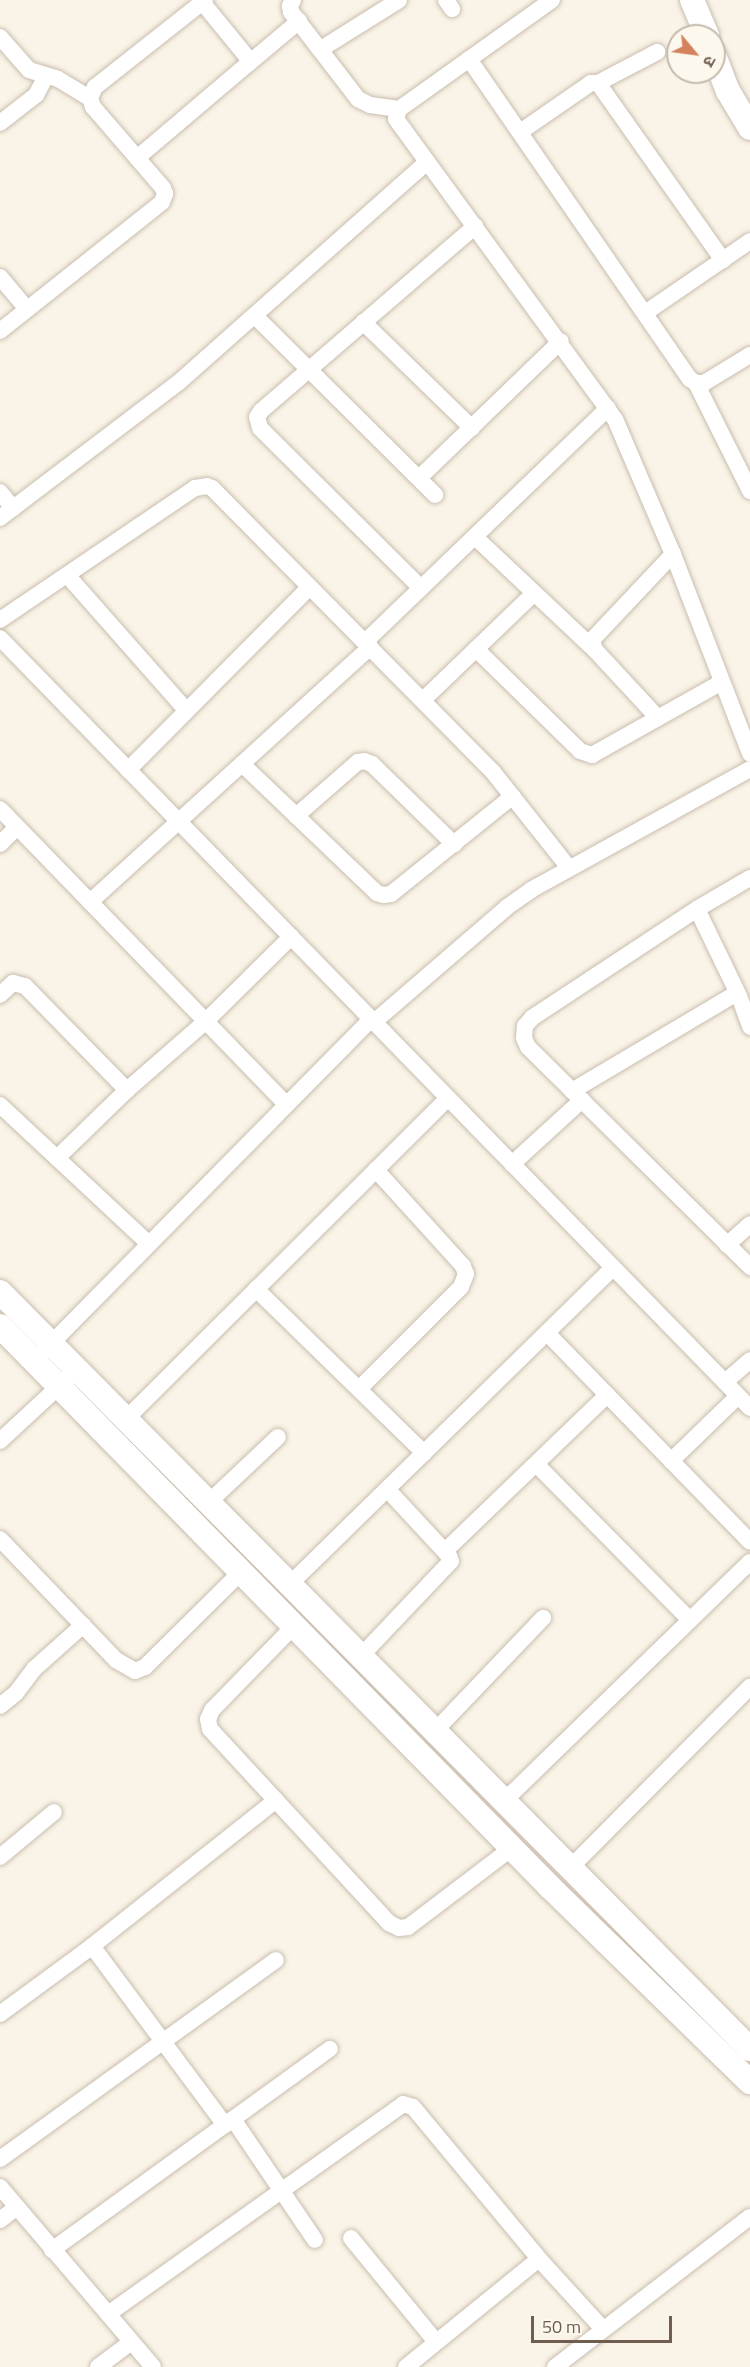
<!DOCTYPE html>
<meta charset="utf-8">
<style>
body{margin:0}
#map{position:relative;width:750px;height:2367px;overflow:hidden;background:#f9f4e7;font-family:"Titillium Web","Noto Sans Devanagari",sans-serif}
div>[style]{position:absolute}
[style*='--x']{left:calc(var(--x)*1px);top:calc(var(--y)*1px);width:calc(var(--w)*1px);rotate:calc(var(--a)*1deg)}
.roads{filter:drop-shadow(0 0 2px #c9bdaf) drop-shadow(0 0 2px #c9bdaf)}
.street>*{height:16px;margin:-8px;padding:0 8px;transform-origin:8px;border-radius:8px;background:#fff}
.secondary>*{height:24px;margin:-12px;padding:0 12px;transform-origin:12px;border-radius:12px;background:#fff}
span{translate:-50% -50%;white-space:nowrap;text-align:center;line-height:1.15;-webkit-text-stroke:4.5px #fcf8ed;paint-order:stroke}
.north{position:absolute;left:666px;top:24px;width:60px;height:60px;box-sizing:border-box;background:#fcf8ed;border:2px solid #c4baae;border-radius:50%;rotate:119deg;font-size:16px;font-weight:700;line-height:24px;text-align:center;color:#6f5d4f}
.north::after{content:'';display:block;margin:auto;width:21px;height:27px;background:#d3825d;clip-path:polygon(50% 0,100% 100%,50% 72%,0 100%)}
.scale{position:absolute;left:531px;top:2316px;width:141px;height:27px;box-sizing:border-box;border:3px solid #6f5d4f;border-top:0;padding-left:8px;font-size:18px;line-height:21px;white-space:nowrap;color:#6f5d4f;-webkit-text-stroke:4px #fcf8ed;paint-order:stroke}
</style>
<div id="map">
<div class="roads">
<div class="street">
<i style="--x:293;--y:0;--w:7;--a:117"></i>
<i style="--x:290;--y:6;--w:6;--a:81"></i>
<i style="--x:291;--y:12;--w:110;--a:52.4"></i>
<i style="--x:358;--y:99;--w:13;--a:27"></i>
<i style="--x:370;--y:105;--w:29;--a:8"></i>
<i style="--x:446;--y:0;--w:11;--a:56"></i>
<i style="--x:552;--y:0;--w:188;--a:144.5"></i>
<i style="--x:399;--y:109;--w:10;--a:107"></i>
<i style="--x:396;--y:119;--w:371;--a:53.9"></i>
<i style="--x:615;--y:419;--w:147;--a:66.8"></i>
<i style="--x:673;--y:554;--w:214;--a:68.9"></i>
<i style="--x:0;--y:37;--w:44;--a:48.7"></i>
<i style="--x:29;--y:70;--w:30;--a:17"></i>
<i style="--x:58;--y:79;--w:37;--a:31"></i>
<i style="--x:321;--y:49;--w:92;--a:-32.1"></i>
<i style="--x:469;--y:59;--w:389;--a:55.4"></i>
<i style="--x:690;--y:379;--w:7;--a:34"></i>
<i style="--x:696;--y:383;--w:8;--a:0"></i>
<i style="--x:704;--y:383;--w:54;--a:-31.3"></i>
<i style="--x:248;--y:64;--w:67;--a:-40.1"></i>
<i style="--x:598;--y:83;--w:67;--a:-27.7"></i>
<i style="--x:0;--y:123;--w:46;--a:-37.9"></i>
<i style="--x:36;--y:95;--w:21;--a:-62"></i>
<i style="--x:520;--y:132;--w:86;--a:-34.6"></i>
<i style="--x:591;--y:83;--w:7;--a:0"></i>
<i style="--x:598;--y:83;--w:217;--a:54.8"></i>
<i style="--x:137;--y:158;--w:145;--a:-40.3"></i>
<i style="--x:248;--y:64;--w:7;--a:-98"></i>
<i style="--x:247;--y:57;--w:71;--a:-129.3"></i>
<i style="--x:0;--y:277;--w:42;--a:49.8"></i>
<i style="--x:645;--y:313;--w:127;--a:-34.4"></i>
<i style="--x:255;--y:316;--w:254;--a:44.8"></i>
<i style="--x:363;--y:322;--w:152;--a:44.2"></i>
<i style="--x:0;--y:331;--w:207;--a:-38.5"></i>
<i style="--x:162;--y:202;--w:9;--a:-69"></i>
<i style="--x:165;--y:194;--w:6;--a:-108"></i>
<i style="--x:163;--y:188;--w:107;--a:-130.8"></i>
<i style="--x:93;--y:107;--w:9;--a:-108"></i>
<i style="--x:90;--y:98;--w:12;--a:-66"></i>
<i style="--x:95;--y:87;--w:140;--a:-38.3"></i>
<i style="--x:696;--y:383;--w:121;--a:63.4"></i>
<i style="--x:419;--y:478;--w:197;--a:-44"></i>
<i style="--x:0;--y:492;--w:21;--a:51"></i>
<i style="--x:0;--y:518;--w:223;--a:-37.2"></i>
<i style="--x:178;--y:383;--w:333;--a:-41.6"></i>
<i style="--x:475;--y:537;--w:165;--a:43.3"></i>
<i style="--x:67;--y:575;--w:181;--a:48.6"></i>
<i style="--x:421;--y:588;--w:227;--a:-135.2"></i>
<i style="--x:260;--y:428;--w:11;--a:-105"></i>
<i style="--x:257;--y:417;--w:7;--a:-56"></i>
<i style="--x:261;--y:411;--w:283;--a:-40.8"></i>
<i style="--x:0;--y:620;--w:235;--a:-34.1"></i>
<i style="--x:195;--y:488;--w:12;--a:-9"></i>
<i style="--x:207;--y:486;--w:5;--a:22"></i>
<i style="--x:212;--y:488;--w:400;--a:45.3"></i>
<i style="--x:493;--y:772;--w:122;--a:51.6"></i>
<i style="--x:0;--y:638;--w:1075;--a:45.75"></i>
<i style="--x:365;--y:642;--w:337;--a:-43.9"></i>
<i style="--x:476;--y:649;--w:146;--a:44.4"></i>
<i style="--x:580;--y:751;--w:13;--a:18"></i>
<i style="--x:592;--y:755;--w:149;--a:-29.3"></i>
<i style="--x:423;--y:700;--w:154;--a:-43.9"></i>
<i style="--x:658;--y:718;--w:93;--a:-132.8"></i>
<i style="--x:595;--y:650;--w:10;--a:-107"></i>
<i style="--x:592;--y:640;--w:118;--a:-46.7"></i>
<i style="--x:242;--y:764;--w:187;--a:43.7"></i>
<i style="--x:377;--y:893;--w:6;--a:18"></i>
<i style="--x:383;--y:895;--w:8;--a:-7"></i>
<i style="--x:391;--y:894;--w:156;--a:-38.8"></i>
<i style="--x:128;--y:770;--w:258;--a:-45.2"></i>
<i style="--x:0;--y:809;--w:411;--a:45.9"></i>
<i style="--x:296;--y:816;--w:82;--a:-41.1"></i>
<i style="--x:358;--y:762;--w:6;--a:-9"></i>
<i style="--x:364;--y:761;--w:9;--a:21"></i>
<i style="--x:372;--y:764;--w:115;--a:44.3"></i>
<i style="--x:0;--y:844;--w:24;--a:-45"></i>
<i style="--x:750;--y:878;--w:61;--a:149.7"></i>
<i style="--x:697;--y:909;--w:198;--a:146.6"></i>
<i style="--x:532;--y:1018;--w:11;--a:131"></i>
<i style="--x:525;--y:1026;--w:12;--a:95"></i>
<i style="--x:524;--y:1038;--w:10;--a:66"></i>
<i style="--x:528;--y:1047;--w:313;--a:44.7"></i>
<i style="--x:90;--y:902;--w:379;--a:-42.3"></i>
<i style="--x:697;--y:909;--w:97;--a:64.2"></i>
<i style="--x:739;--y:996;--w:33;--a:70"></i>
<i style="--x:0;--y:995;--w:18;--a:-43"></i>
<i style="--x:13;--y:983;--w:12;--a:14"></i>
<i style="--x:25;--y:986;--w:146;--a:45.6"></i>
<i style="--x:374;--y:1022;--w:176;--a:-40.8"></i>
<i style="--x:507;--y:907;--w:29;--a:-35"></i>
<i style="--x:531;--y:890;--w:250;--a:-28.9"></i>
<i style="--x:572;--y:1091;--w:192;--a:-30.7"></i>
<i style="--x:0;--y:1105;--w:202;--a:43"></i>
<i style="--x:57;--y:1158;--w:98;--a:-44.2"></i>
<i style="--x:127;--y:1090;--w:105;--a:-41.1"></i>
<i style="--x:206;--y:1021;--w:120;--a:-44.7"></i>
<i style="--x:512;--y:1164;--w:95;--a:-42.4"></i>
<i style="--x:727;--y:1245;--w:31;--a:-42"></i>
<i style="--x:256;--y:1289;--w:235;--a:44.3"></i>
<i style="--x:547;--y:1333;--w:291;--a:45.8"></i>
<i style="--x:34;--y:1361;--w:480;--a:-45.4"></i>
<i style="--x:725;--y:1382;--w:33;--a:-41"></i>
<i style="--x:359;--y:1389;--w:144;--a:-45"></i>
<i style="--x:461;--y:1287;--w:14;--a:-69"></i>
<i style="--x:466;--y:1274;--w:9;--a:-111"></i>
<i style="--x:463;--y:1266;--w:130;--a:-132.2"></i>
<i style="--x:125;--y:1420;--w:456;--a:-44.9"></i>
<i style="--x:0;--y:1441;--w:91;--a:-42.8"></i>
<i style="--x:671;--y:1461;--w:93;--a:-44.1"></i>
<i style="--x:537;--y:1465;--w:218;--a:45.4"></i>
<i style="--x:208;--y:1503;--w:96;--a:-43.3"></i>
<i style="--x:0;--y:1539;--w:168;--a:46.2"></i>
<i style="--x:116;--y:1660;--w:22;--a:30"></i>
<i style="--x:135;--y:1671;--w:11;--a:-22"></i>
<i style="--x:145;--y:1667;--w:135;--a:-44.7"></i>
<i style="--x:445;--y:1551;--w:225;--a:-43.9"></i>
<i style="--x:289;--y:1585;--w:453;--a:-44.4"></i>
<i style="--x:294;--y:1626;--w:117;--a:134.3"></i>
<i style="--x:212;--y:1710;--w:10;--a:114"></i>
<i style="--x:208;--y:1719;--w:10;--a:79"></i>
<i style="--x:210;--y:1729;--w:264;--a:47.3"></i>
<i style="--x:389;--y:1923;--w:11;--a:27"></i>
<i style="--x:399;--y:1928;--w:9;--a:-6"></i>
<i style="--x:408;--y:1927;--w:131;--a:-37.2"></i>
<i style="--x:360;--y:1657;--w:132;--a:-46.5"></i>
<i style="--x:451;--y:1561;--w:5;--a:-112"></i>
<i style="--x:449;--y:1556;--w:91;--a:-132.8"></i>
<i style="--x:0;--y:1706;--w:21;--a:-39"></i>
<i style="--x:16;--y:1693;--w:30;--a:-53"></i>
<i style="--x:34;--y:1669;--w:66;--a:-41.9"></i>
<i style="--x:434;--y:1732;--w:158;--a:-46.3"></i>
<i style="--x:503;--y:1802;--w:344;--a:-44.2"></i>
<i style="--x:0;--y:1857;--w:70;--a:-39.8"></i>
<i style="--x:569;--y:1869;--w:257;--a:-45.2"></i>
<i style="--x:92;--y:1946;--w:223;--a:53.4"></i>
<i style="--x:0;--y:2014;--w:108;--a:-36.3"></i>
<i style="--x:87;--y:1950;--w:241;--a:-38.4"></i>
<i style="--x:233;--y:2119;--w:146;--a:55.9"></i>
<i style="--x:0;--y:2159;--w:340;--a:-35.8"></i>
<i style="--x:0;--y:2187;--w:236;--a:49.6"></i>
<i style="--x:0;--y:2220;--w:21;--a:-37"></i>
<i style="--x:351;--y:2238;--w:134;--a:50.7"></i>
<i style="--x:52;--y:2250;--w:343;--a:-35.9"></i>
<i style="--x:108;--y:2314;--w:362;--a:-35.4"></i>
<i style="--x:403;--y:2104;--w:10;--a:17"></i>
<i style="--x:413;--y:2107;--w:197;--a:50.3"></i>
<i style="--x:539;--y:2259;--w:95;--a:47.6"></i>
<i style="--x:98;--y:2367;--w:41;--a:-37.1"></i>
<i style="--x:406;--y:2367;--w:171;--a:-39.1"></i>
<i style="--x:555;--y:2367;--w:246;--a:-37.6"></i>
</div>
<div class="secondary">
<i style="--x:692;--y:0;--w:39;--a:67"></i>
<i style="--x:714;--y:55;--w:39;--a:69"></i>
<i style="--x:728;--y:91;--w:43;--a:59.3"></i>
<i style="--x:0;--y:1292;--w:1066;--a:45.27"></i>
<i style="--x:0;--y:1326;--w:787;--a:45.57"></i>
<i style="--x:551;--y:1888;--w:278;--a:44.3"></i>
</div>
</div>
<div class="north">उ</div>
<div class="scale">50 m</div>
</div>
